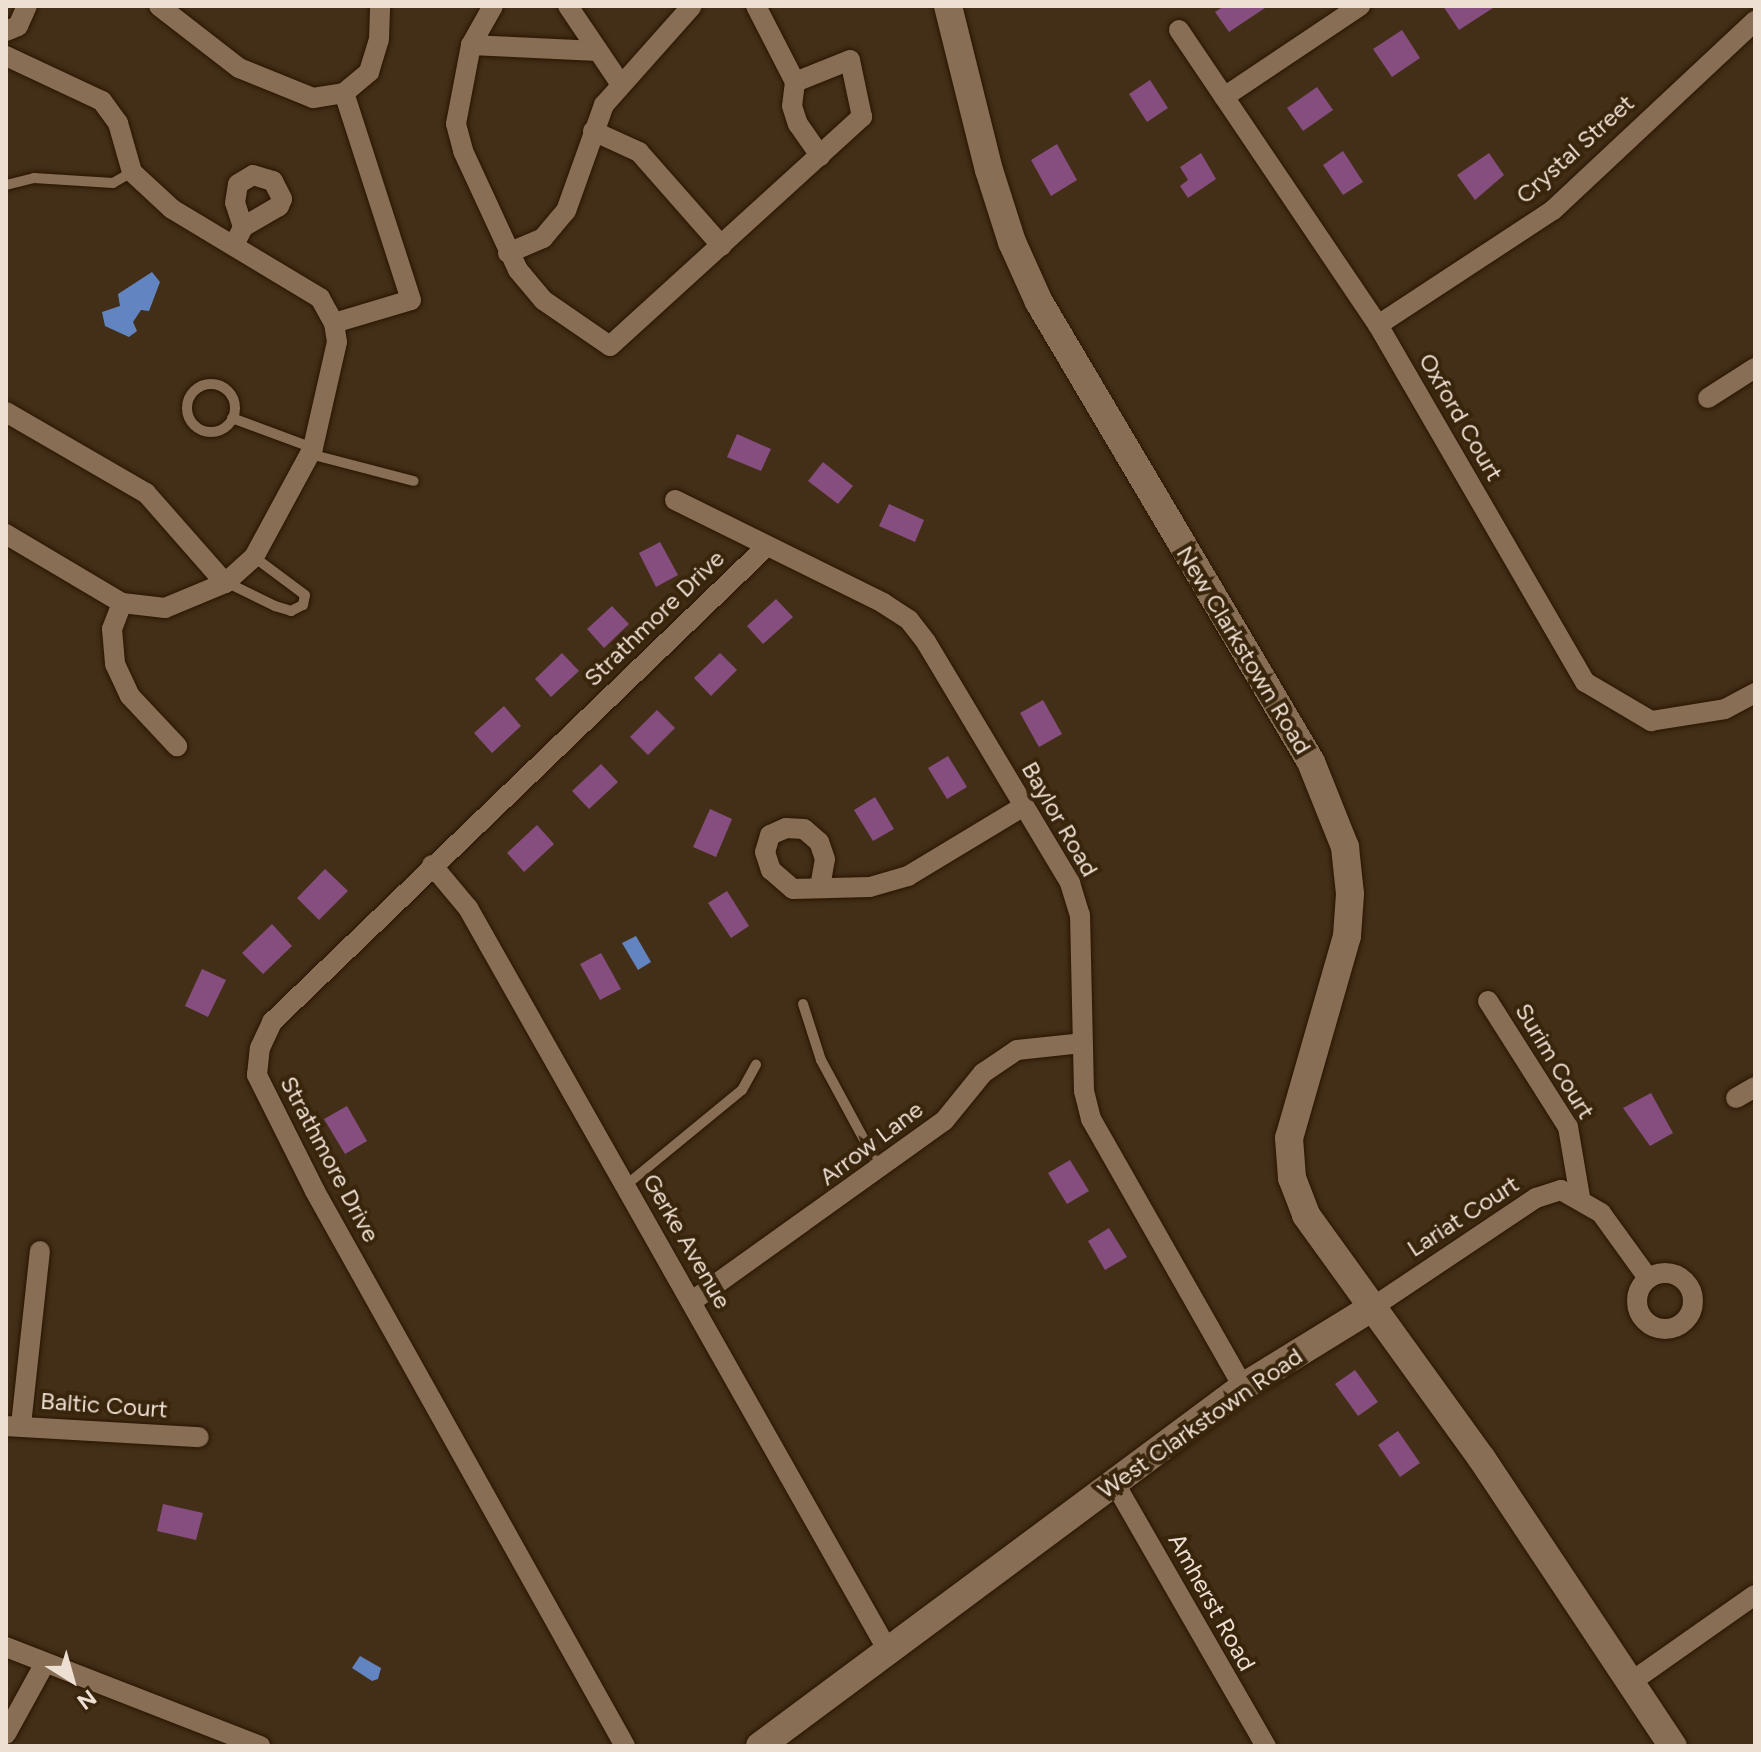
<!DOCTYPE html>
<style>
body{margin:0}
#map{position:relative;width:1761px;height:1752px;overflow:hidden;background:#432e17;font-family:Figtree,sans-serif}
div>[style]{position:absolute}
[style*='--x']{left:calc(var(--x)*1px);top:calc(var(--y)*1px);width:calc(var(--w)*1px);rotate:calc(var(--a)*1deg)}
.water>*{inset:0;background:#6285c2}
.building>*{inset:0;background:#854e7f}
.roads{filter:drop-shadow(0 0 2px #291501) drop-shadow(0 0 2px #291501)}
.lane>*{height:10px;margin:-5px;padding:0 5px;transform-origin:5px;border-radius:5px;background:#876e55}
.lane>.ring{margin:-5px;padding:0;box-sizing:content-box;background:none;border:10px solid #876e55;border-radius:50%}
.street>*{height:20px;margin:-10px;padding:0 10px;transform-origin:10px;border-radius:10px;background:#876e55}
.street>.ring{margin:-10px;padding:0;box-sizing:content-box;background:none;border:20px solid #876e55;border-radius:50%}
.secondary>*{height:28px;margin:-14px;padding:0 14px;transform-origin:14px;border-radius:14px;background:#876e55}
span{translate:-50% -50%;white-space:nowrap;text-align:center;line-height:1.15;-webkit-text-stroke:8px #39240c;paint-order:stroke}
.street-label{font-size:24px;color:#eddfd2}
.frame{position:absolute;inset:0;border:8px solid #eddfd2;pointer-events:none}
.north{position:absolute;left:32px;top:1640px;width:80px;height:80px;-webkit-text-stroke:6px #39240c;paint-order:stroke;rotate:143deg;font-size:22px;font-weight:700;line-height:32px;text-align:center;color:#eddfd2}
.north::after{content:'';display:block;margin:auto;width:28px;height:36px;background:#eddfd2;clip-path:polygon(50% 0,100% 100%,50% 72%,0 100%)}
</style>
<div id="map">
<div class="water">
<i style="clip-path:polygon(152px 272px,160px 282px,149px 311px,141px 310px,133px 322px,137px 331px,129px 337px,105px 326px,102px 312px,120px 306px,118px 294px)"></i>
<i style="clip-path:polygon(636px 936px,651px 962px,638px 970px,622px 943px)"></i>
<i style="clip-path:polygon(360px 1656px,381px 1668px,378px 1679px,372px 1681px,352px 1668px)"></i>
</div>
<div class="building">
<i style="clip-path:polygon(1224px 6px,1268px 6px,1229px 32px,1215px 12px)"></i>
<i style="clip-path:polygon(1443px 6px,1496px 6px,1459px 30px)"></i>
<i style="clip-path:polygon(1402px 30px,1420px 58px,1392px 77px,1373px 49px)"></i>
<i style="clip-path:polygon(1150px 80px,1168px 108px,1147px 122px,1129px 94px)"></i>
<i style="clip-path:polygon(1317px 87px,1333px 110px,1303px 131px,1287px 108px)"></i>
<i style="clip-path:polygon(1057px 144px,1077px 180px,1051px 196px,1031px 160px)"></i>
<i style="clip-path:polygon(1343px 151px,1363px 182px,1343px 195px,1323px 165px)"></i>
<i style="clip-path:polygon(1201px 153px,1216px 179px,1188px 198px,1180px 186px,1188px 180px,1180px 167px)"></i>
<i style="clip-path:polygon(1489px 153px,1504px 175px,1475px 200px,1457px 175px)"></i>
<i style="clip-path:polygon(737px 434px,771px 449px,761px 471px,727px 457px)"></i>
<i style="clip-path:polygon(823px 462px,853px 486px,838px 504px,808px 481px)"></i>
<i style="clip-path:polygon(889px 504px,924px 520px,915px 542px,879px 526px)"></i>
<i style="clip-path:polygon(660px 542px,678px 575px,656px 587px,639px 553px)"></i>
<i style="clip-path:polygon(776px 599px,793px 617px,763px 644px,747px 626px)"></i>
<i style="clip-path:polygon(612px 606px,629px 624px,604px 648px,587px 629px)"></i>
<i style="clip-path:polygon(562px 653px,579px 671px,551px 697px,535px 679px)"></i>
<i style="clip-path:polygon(720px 653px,737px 670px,711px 696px,694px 678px)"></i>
<i style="clip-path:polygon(1043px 700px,1062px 734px,1039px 747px,1020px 713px)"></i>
<i style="clip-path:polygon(504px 706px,521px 726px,492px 753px,474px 733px)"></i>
<i style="clip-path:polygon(657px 710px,675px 728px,648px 755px,630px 737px)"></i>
<i style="clip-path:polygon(948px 756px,967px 787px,947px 799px,928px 768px)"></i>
<i style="clip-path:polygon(601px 764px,618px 782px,589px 809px,572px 791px)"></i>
<i style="clip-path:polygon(875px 797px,894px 829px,873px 841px,854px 810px)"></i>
<i style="clip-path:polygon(710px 809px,732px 819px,716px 857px,693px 847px)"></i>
<i style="clip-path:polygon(537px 825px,554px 844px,524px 872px,507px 853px)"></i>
<i style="clip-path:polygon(325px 869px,348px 891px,319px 920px,297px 898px)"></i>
<i style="clip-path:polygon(727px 891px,749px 926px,731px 938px,708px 903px)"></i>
<i style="clip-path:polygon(272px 924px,292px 946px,263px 974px,242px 953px)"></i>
<i style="clip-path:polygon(601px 953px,621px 989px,600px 1000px,580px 964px)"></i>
<i style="clip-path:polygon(202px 969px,226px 980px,208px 1017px,185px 1006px)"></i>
<i style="clip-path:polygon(1651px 1093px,1673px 1133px,1650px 1146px,1623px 1108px)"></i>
<i style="clip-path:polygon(347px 1106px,367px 1141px,345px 1154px,324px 1119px)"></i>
<i style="clip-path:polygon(1070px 1160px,1089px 1191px,1067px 1204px,1048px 1173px)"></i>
<i style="clip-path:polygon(1109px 1228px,1127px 1257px,1105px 1270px,1088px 1241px)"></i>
<i style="clip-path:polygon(1355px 1370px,1378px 1402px,1358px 1416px,1335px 1384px)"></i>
<i style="clip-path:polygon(1398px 1431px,1420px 1463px,1400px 1477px,1378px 1445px)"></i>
<i style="clip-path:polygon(163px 1504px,203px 1513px,196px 1540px,157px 1531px)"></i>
</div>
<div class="roads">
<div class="lane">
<i style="--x:6;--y:185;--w:29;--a:-14"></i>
<i style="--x:34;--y:178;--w:79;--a:3.6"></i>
<i style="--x:113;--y:183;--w:22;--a:-30"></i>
<i class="ring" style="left:187px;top:384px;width:38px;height:38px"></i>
<i style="--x:232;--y:418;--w:86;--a:20.3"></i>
<i style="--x:310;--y:454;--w:107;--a:14.6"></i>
<i style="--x:226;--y:582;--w:55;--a:26.1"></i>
<i style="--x:275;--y:606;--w:17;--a:17"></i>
<i style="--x:291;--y:611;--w:13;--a:-27"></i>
<i style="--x:303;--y:605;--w:10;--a:-79"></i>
<i style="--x:305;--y:595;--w:64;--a:-143.3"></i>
<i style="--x:803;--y:1004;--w:59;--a:72.2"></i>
<i style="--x:821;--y:1060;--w:124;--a:61.6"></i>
<i style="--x:625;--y:1186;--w:151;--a:-39.4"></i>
<i style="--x:742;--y:1090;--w:29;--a:-61"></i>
</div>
<div class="street">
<i style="--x:159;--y:6;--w:101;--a:37.8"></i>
<i style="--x:239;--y:68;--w:80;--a:22.1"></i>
<i style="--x:313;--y:98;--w:31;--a:-9"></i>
<i style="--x:344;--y:93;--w:33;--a:-40"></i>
<i style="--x:369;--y:72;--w:34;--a:-73"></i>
<i style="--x:379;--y:39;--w:33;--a:-88"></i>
<i style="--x:493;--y:6;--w:45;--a:119.4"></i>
<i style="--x:471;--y:45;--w:80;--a:100.8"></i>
<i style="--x:456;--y:124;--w:28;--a:75"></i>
<i style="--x:463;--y:151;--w:131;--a:65.2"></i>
<i style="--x:518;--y:270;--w:39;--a:50"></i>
<i style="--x:543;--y:300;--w:81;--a:34.5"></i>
<i style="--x:610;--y:346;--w:341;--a:-42.3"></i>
<i style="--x:862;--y:117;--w:58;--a:-101.9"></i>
<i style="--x:850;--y:60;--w:59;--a:158.2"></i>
<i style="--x:568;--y:6;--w:93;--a:56"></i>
<i style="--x:756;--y:6;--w:85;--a:62.8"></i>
<i style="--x:795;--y:82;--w:24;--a:97"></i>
<i style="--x:792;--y:106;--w:19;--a:72"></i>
<i style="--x:798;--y:124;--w:39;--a:55"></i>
<i style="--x:1179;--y:30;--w:356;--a:56"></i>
<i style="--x:1378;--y:325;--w:413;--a:59.9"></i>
<i style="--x:1585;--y:682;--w:77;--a:30.6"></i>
<i style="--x:1651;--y:721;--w:75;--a:-9.2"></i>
<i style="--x:1725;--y:709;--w:34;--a:-28"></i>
<i style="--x:6;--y:31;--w:13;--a:-23"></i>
<i style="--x:18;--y:26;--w:22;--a:-66"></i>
<i style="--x:471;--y:45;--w:127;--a:2.7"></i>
<i style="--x:6;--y:56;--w:106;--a:25.1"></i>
<i style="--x:102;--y:101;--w:27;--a:54"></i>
<i style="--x:118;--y:123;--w:51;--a:74.1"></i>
<i style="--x:132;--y:172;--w:54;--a:42.8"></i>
<i style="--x:172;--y:209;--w:173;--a:31"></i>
<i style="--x:320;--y:298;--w:29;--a:61"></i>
<i style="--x:334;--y:323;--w:19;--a:81"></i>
<i style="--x:337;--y:342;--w:109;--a:102.8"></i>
<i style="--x:313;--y:448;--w:124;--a:118.4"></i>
<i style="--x:254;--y:557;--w:39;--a:138"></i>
<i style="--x:225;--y:583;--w:65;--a:157.4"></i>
<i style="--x:165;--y:608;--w:43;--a:-173.4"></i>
<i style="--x:122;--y:603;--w:135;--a:-149.3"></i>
<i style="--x:1224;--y:97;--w:164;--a:-33.8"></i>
<i style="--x:593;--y:131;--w:51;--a:24.5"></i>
<i style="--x:639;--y:152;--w:125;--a:48.6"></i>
<i style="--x:234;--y:245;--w:20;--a:-63"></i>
<i style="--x:243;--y:227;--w:25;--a:-108"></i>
<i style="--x:235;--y:203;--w:19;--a:-81"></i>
<i style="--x:238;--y:184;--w:17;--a:-31"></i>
<i style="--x:253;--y:175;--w:21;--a:17"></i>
<i style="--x:273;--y:181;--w:20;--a:63"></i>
<i style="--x:282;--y:199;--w:8;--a:113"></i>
<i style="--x:279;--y:206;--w:42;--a:149.7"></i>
<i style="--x:508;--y:253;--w:38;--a:-23"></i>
<i style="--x:543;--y:238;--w:35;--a:-50"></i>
<i style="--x:566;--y:211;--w:113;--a:-70.3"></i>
<i style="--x:604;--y:105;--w:132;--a:-48.4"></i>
<i style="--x:334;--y:323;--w:80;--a:-16.6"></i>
<i style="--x:411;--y:300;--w:218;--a:-107.9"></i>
<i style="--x:1378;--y:325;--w:209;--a:-33.3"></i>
<i style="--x:1553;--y:210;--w:277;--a:-43.1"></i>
<i style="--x:1708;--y:398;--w:56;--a:-32.6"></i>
<i style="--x:6;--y:412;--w:162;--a:30.1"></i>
<i style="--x:146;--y:493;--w:120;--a:48.7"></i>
<i style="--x:675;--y:500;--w:232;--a:26.3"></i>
<i style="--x:883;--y:603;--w:31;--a:33"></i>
<i style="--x:909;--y:620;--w:28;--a:52"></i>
<i style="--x:926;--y:642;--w:281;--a:59.1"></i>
<i style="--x:1070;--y:883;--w:34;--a:73"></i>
<i style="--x:1080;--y:915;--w:176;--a:88.7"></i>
<i style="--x:1084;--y:1091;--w:29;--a:76"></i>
<i style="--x:1091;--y:1119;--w:308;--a:60.4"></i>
<i style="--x:122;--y:603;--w:28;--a:111"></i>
<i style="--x:112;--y:629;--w:35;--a:85"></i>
<i style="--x:115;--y:664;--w:35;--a:65"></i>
<i style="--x:130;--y:696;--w:69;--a:46.8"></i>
<i style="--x:432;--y:865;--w:56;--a:50.1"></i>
<i style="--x:468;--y:908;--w:851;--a:60.51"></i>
<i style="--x:820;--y:887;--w:28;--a:-80"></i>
<i style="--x:825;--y:859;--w:18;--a:-109"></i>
<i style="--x:819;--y:842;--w:20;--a:-139"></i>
<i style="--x:804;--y:829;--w:18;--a:-177"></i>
<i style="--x:786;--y:828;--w:17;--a:156"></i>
<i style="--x:770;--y:835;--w:18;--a:106"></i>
<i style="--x:765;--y:852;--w:19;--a:72"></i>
<i style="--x:771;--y:870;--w:29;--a:41"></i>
<i style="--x:793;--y:889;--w:77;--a:-1.5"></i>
<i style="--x:870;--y:887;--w:40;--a:-16"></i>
<i style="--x:908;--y:876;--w:135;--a:-31.1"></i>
<i style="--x:1488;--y:1001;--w:149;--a:57.6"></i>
<i style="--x:1568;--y:1127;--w:71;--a:80.3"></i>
<i style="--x:1736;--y:1098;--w:22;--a:-30"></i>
<i class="ring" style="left:1637px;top:1273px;width:36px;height:36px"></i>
<i style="--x:691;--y:1302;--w:311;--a:-35.6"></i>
<i style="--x:944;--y:1121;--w:62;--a:-50.9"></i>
<i style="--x:983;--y:1073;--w:41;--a:-34.1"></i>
<i style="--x:1017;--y:1050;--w:65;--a:-6.1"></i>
<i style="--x:1370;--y:1309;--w:200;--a:-33.8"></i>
<i style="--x:1536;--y:1198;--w:26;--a:-18"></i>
<i style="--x:1561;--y:1190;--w:46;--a:29.9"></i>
<i style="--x:1601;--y:1213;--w:80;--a:54.1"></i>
<i style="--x:21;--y:1425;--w:175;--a:-83.8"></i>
<i style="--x:6;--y:1426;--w:193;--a:3.3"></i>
<i style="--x:1114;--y:1482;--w:305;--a:60.1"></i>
<i style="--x:6;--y:1647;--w:273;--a:21.3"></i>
<i style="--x:1631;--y:1682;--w:151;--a:-35.1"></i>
<i style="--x:6;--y:1734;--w:81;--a:-61.2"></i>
<i style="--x:625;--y:1746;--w:636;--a:-119.19"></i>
<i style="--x:315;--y:1191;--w:130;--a:-116.6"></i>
<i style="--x:257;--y:1075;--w:27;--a:-84"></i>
<i style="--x:260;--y:1048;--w:29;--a:-65"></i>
<i style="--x:272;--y:1022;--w:685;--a:-43.88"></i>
</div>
<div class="secondary">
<i style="--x:948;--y:6;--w:169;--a:76"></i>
<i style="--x:989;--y:170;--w:76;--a:72.3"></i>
<i style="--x:1012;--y:242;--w:66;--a:65.8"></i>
<i style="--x:1039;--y:302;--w:534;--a:59.4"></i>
<i style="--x:1311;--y:762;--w:92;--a:68.2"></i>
<i style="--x:1345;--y:847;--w:47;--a:83.9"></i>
<i style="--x:1350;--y:894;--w:42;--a:94.1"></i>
<i style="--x:1347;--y:936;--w:210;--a:106"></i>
<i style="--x:1289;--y:1138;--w:40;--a:85.7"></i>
<i style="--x:1292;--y:1178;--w:40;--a:69"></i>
<i style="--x:1306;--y:1215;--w:301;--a:54.2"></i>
<i style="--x:1482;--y:1459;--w:345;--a:56.4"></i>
<i style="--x:760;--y:1746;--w:602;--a:-36.62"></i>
<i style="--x:1243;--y:1387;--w:149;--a:-31.6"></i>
</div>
</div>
<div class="street-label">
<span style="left:1575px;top:149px;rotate:-42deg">Crystal Street</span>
<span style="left:1461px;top:417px;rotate:60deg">Oxford Court</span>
<span style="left:654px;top:618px;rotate:-44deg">Strathmore Drive</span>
<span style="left:1244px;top:650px;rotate:59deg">New Clarkstown Road</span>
<span style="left:1060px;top:819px;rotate:60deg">Baylor Road</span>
<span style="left:1555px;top:1061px;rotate:59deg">Surim Court</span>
<span style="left:871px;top:1143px;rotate:-37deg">Arrow Lane</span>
<span style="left:330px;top:1159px;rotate:62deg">Strathmore Drive</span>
<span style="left:1463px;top:1216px;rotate:-33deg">Lariat Court</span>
<span style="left:687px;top:1241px;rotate:60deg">Gerke Avenue</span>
<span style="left:104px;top:1405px;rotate:4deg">Baltic Court</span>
<span style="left:1200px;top:1423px;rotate:-35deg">West Clarkstown Road</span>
<span style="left:1212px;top:1602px;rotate:61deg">Amherst Road</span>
</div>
<div class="frame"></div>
<div class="north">N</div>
</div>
